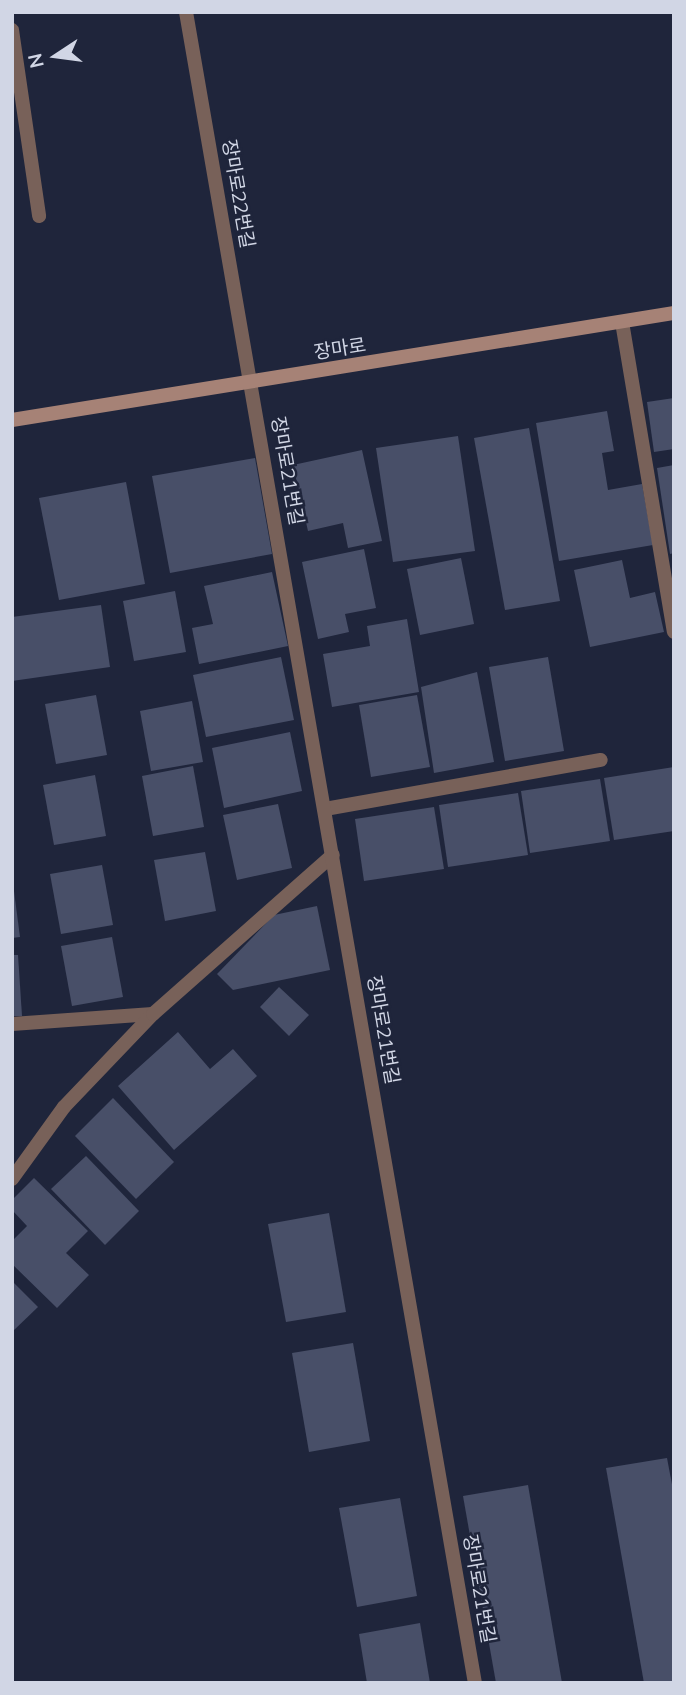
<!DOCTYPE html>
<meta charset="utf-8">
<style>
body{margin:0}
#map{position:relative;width:686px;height:1695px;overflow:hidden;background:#1f253b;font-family:Mulish,"Noto Sans KR",sans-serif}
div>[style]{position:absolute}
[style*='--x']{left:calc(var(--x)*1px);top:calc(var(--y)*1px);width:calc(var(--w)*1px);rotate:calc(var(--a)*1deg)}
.building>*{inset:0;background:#484f68}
.service>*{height:14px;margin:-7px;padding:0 7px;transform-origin:7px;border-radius:7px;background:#786159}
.minor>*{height:14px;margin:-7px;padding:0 7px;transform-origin:7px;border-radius:7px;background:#786159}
.secondary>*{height:14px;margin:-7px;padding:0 7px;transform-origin:7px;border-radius:7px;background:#a68276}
span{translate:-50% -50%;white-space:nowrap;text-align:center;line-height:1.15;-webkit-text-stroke:5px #1f253b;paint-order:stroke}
.street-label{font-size:19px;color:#d1d6e5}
.frame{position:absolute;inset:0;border:14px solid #d1d6e5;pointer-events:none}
.north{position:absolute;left:21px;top:21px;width:70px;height:70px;-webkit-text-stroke:5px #1f253b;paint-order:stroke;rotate:257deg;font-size:19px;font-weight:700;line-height:28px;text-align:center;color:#d1d6e5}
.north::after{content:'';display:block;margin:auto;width:24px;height:32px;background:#d1d6e5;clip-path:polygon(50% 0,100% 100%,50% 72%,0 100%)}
</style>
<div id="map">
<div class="building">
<i style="clip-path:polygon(674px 398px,674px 449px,654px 452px,647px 402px)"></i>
<i style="clip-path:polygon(607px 411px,614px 451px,602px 453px,608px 490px,642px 484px,653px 545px,559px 561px,536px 423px)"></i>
<i style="clip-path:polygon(529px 428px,560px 601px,505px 610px,474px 438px)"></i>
<i style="clip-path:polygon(458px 436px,475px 551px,393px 562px,376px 448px)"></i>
<i style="clip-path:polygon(362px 450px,382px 541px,348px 548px,343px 523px,308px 531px,293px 465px)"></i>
<i style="clip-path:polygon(255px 458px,272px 554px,170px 573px,152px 476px)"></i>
<i style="clip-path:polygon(674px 465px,674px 553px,670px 554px,657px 468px)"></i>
<i style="clip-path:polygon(126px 482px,145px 584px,59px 600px,39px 498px)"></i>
<i style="clip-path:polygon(364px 549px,376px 608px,345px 614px,349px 632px,318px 639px,302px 562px)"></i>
<i style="clip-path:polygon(461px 558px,474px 624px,420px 635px,407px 569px)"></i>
<i style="clip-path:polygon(622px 560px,630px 598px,655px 592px,664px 632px,590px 647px,574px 570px)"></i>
<i style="clip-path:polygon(272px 572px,288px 646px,199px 664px,192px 628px,213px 624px,204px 586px)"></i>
<i style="clip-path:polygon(175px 591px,186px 652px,134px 661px,123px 601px)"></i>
<i style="clip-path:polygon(101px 605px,110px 667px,12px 681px,12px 617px)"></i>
<i style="clip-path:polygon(407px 619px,419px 692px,332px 707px,323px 654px,370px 646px,367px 626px)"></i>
<i style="clip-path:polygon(281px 657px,294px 720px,206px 737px,193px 675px)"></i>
<i style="clip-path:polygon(548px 657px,564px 751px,505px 761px,489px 667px)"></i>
<i style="clip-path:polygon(477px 672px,494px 762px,434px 773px,421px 687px)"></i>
<i style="clip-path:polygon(96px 695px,107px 755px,56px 764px,45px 704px)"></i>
<i style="clip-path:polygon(417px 695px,430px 767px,371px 777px,359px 705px)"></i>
<i style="clip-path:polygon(192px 701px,203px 762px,151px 771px,140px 711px)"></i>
<i style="clip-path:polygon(290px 732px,302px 791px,224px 808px,212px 748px)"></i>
<i style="clip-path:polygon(193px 766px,204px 827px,153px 836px,142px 776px)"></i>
<i style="clip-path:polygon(674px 767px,674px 831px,614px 840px,604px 778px)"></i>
<i style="clip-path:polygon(95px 775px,106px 836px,54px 845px,43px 785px)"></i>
<i style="clip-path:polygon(600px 779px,610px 841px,530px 853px,521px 791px)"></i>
<i style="clip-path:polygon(518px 793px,528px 855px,448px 867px,439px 805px)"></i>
<i style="clip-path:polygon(278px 804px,292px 868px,237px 880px,223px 815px)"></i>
<i style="clip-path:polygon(434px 807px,444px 869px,364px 881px,355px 819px)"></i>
<i style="clip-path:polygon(205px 852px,216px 911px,165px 921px,154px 860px)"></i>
<i style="clip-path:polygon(102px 865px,113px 925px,61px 934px,50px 874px)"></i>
<i style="clip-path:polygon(12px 876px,20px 937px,12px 938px)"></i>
<i style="clip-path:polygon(317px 906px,330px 970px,233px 990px,217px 974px,274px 915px)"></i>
<i style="clip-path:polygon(112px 937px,123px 997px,72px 1006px,61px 946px)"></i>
<i style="clip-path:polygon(12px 955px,18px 955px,22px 1016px,12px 1016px)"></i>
<i style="clip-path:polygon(279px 987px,309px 1015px,289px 1036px,260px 1007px)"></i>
<i style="clip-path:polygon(178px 1032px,210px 1069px,233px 1049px,257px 1076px,174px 1150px,118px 1086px)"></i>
<i style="clip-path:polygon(113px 1098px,174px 1162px,136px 1199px,75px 1136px)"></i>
<i style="clip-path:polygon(86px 1156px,139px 1211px,105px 1245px,51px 1189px)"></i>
<i style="clip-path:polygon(34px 1178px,88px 1231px,66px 1253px,89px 1275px,57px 1308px,12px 1264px,12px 1241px,27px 1226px,12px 1210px,12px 1200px)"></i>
<i style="clip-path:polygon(329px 1213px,346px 1312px,286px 1322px,268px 1224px)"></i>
<i style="clip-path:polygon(12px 1281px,38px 1307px,12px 1332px)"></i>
<i style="clip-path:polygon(353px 1343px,370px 1441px,309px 1452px,292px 1353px)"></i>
<i style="clip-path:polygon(667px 1458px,674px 1495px,674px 1683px,644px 1683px,606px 1468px)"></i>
<i style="clip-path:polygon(528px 1485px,550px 1613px,562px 1683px,496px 1683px,463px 1496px)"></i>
<i style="clip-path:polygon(400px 1498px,417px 1596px,357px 1607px,339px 1508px)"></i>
<i style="clip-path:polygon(420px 1623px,430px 1683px,367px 1683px,359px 1634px)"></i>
</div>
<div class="service">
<i style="--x:622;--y:322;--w:314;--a:80.5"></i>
<i style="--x:325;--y:809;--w:280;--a:-10.1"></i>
<i style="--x:12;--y:1024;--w:141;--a:-4.1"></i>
<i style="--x:12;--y:1179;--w:89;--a:-54.2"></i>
<i style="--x:64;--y:1107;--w:129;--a:-46.3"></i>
<i style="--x:153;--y:1014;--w:240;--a:-41.5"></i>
</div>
<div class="minor">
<i style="--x:186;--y:12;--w:1696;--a:80.19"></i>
<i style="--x:12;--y:30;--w:188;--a:81.7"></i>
</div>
<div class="secondary">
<i style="--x:12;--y:420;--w:671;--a:-9.18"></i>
</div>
<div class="street-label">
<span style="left:238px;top:194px;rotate:80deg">장마로22번길</span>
<span style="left:340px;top:349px;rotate:-9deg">장마로</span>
<span style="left:287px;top:471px;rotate:80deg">장마로21번길</span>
<span style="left:383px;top:1030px;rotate:80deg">장마로21번길</span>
<span style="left:479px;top:1589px;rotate:80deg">장마로21번길</span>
</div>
<div class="frame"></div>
<div class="north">N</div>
</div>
